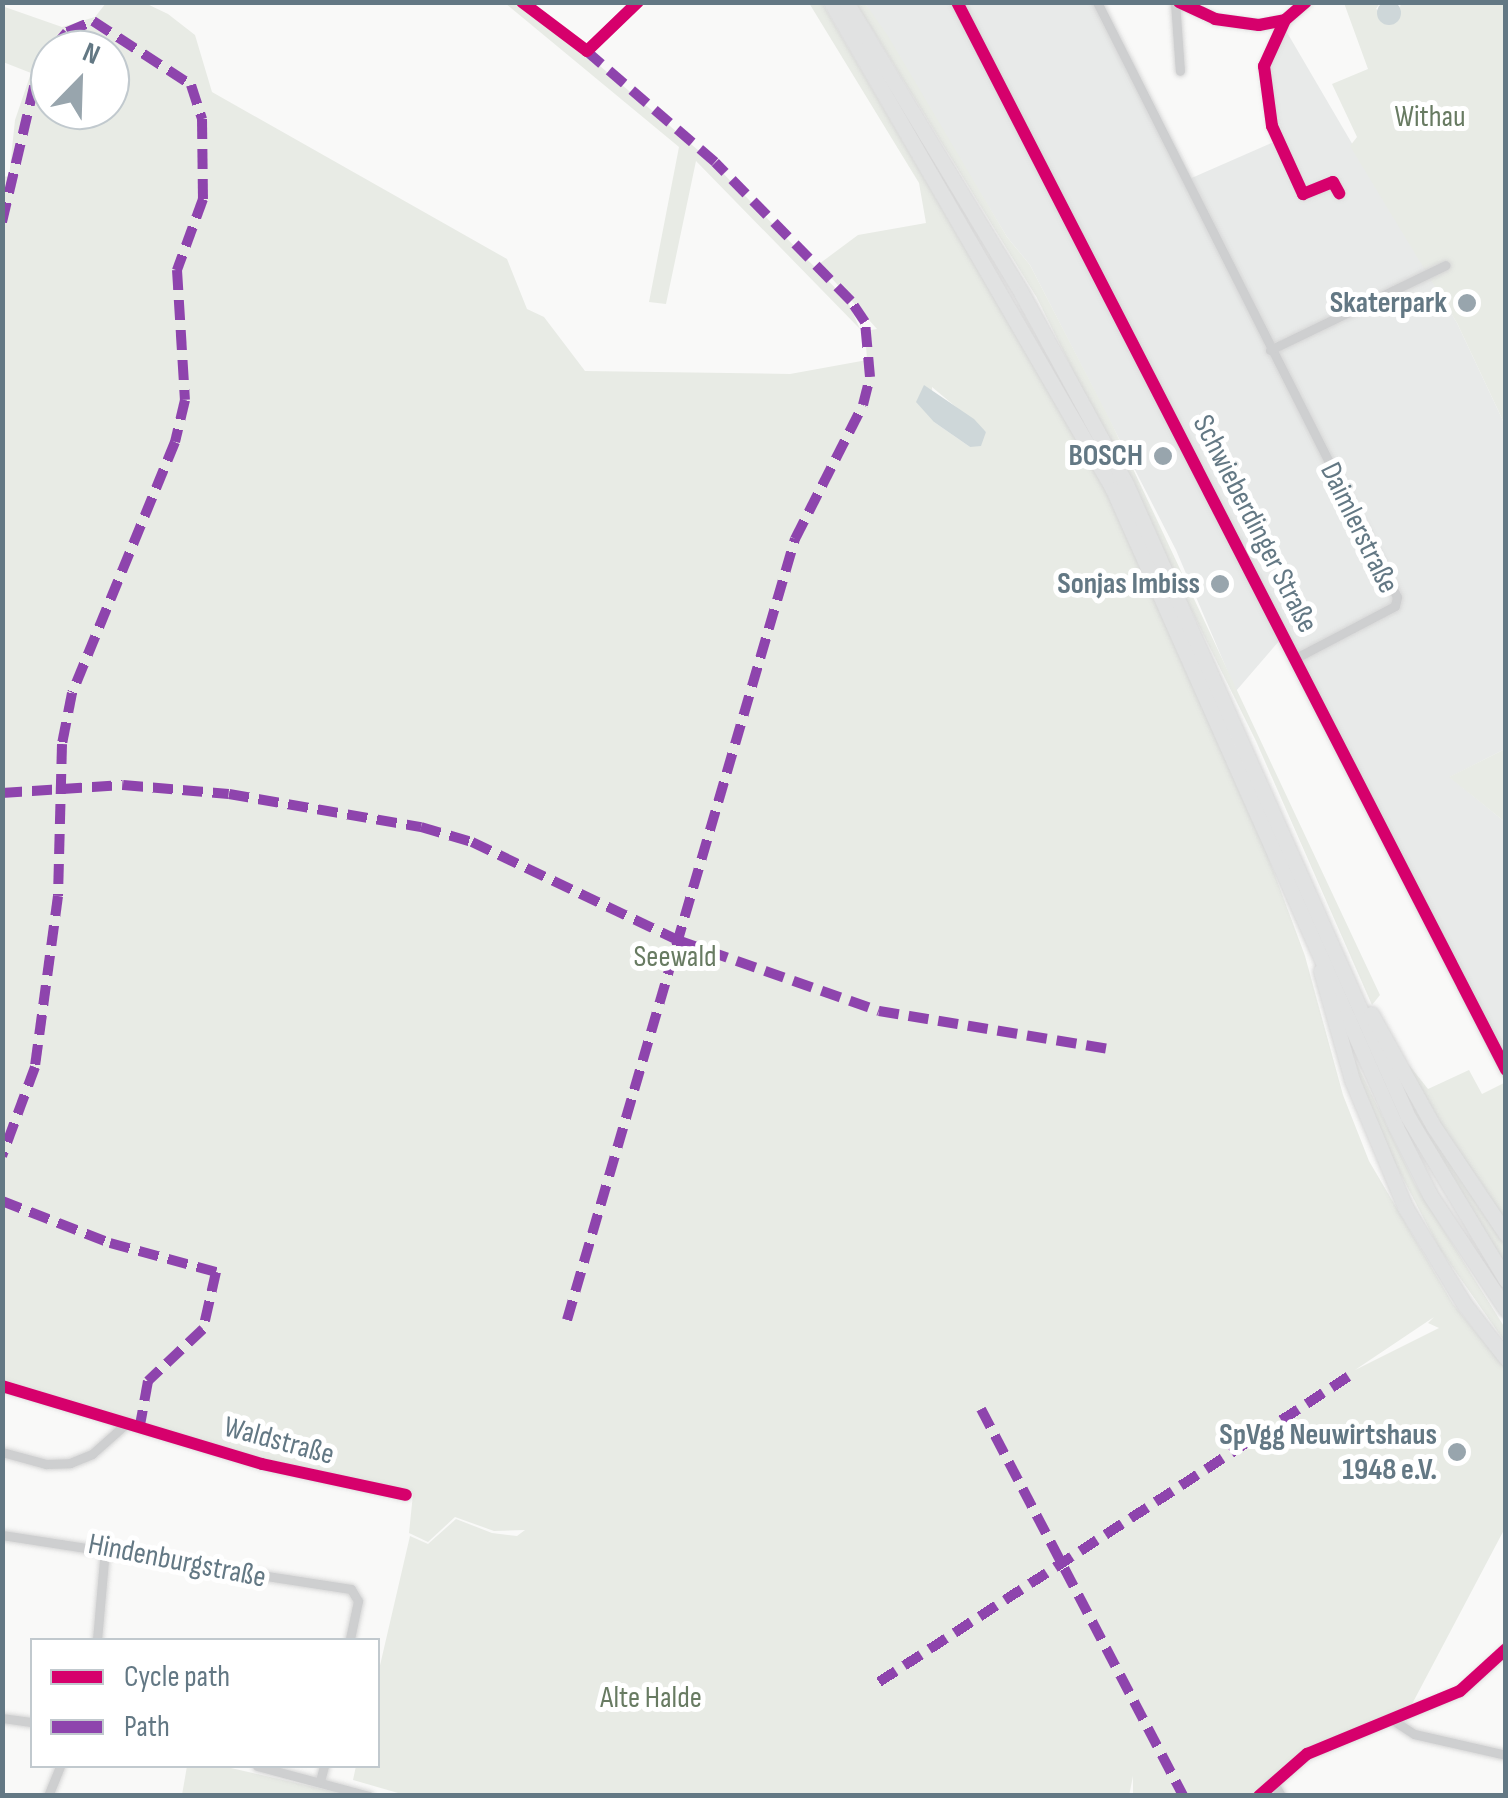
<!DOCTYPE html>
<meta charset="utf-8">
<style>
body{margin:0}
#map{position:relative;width:1508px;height:1798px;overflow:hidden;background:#f9f9f8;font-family:"Sofia Sans Condensed",sans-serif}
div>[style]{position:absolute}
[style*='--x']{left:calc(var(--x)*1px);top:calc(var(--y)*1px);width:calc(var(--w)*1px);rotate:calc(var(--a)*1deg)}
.built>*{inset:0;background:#e8eae9}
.green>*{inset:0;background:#e8ebe5}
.water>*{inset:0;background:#ced7d9}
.round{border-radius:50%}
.roads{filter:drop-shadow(0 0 2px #d6d6d6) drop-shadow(0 0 2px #d6d6d6)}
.minor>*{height:9px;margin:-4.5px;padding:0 4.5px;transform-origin:4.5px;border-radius:4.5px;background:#cecfd0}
.tertiary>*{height:11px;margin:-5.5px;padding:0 5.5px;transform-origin:5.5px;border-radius:5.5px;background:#cecfd0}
.trunk>*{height:15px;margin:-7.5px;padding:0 7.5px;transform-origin:7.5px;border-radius:7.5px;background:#e1e2e2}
.quiet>*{height:10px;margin-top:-5px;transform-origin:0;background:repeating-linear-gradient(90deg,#8e44ad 0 20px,transparent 0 30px)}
.cycleway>*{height:12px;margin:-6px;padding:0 6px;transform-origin:6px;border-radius:6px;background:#d6006c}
.dots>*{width:28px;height:28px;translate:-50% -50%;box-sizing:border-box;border:5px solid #fff;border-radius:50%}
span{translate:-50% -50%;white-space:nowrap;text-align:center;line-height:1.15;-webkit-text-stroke:10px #fff;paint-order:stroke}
.park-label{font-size:30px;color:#687b62}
.poi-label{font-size:30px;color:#637884;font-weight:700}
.right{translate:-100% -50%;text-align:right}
.street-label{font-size:30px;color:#637884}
.frame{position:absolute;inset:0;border:5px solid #637884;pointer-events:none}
.legend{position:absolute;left:30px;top:1638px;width:350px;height:130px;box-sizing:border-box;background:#fff;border:2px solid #c1c9ce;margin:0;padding:12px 18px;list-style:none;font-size:30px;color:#637884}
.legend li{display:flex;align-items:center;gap:20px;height:50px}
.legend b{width:50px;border:2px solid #c1c9ce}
.north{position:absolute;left:30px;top:30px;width:100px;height:100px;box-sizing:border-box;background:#fff;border:2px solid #c1c9ce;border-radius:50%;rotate:23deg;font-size:28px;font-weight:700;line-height:40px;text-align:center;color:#637884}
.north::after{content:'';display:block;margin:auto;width:35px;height:45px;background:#98a5ad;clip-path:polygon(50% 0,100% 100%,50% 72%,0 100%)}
</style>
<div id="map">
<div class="built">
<i style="clip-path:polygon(865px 3px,1097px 3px,1187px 180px,1276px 141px,1263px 77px,1285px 29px,1457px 323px,1505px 425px,1505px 749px,1450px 777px,1505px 822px,1505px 1082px,1279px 641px,1236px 691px,1176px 550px,1030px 265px,1007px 237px)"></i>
</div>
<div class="green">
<i style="clip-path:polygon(evenodd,106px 3px,145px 3px,168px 14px,195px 35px,212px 92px,507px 259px,527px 309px,544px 317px,585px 371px,790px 374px,867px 360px,865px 331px,877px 329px,819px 264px,858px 235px,926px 223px,919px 183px,809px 3px,822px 3px,1103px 485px,1250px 808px,1305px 956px,1343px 1095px,1369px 1161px,1453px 1304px,1505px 1368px,1505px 1528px,1411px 1706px,1305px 1752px,1256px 1795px,1133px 1795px,1133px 1776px,1129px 1796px,405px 1795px,353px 1780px,356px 1766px,378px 1766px,378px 1674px,410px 1536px,428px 1544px,456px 1519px,492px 1533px,517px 1536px,525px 1530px,494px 1531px,455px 1517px,428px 1542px,409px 1533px,413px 1494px,308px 1472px,3px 1380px,2px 176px,9px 177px,15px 120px,31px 73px,3px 62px,2px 6px,62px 27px,95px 17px,106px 3px,50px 50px,110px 50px,110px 110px,50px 110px,50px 50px,106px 3px,932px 387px,986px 432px,970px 447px,934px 422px,932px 387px,106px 3px,1434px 1317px,1428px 1323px,1439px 1328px,1355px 1370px,1434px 1317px)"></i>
<i style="clip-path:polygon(505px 3px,518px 3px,586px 54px,713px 163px,847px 300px,860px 329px,696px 161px,666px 304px,649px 302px,679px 147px)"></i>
<i style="clip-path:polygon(856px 3px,865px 3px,888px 36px,1007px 237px,1030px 265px,1111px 422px,1380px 995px,1372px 1005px,1256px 741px,1037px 298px)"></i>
<i style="clip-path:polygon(1344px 3px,1380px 3px,1376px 9px,1397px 19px,1401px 3px,1505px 3px,1505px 425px,1457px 323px,1350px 146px,1357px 137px,1332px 84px,1368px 69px)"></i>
<i style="clip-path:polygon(1505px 749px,1505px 822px,1449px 777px)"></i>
<i style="clip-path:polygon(1341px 1031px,1415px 1184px,1505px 1328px,1505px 1342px,1439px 1248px,1371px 1117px)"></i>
<i style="clip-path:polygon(1409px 1065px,1428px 1089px,1469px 1070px,1482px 1094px,1504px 1083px,1505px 1224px,1418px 1093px)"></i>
<i style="clip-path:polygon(1390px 1072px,1505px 1245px,1505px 1272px)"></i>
<i style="clip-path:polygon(187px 1766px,222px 1766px,349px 1795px,182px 1795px)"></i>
</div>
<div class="water">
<i class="round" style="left:1377px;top:1px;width:24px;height:24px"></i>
<i style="clip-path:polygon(924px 385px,974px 419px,986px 432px,981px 446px,970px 447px,934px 422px,916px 402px)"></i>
</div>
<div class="roads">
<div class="minor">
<i style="--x:1097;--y:2;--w:666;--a:63.24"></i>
<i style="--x:1397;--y:597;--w:9;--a:103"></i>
<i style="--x:1395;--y:606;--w:112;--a:152.3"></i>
<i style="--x:1175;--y:2;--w:69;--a:85.9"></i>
<i style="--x:1179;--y:2;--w:40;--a:25"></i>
<i style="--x:1215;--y:19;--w:44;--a:7.8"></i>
<i style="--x:1259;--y:25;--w:26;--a:-11"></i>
<i style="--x:1285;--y:20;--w:28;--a:-41"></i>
<i style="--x:1285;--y:20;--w:51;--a:114.5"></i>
<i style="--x:1264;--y:66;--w:61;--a:82.4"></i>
<i style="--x:1272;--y:126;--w:75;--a:65.5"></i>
<i style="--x:1303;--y:194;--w:32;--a:-22"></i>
<i style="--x:1333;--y:182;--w:13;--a:61"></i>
<i style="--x:1270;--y:350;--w:195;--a:-25.8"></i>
<i style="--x:2;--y:1386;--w:271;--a:16.7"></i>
<i style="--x:262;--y:1464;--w:147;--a:12.1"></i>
<i style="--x:2;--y:1452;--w:46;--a:15.3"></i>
<i style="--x:46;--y:1464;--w:24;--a:-2"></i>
<i style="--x:70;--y:1463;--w:24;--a:-22"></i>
<i style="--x:92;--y:1454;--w:48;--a:-41.6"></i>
<i style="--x:2;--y:1535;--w:353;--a:8.8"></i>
<i style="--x:351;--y:1589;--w:14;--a:60"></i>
<i style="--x:358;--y:1601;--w:40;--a:102"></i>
<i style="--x:97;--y:1640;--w:92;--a:-85"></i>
<i style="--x:2;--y:1718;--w:30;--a:8"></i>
<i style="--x:1391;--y:1719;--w:27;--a:33"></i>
<i style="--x:1414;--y:1734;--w:94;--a:12.9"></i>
<i style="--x:257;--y:1766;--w:116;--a:15"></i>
<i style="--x:320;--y:1781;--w:16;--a:-75"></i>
<i style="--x:1273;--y:1782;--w:16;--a:60"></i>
<i style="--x:48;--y:1796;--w:32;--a:-68"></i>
<i style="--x:1259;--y:1796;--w:64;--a:-41.2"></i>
<i style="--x:1307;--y:1754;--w:165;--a:-22.4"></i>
<i style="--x:1460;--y:1691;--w:62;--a:-42.4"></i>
</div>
<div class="tertiary">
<i style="--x:957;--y:2;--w:1201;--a:62.79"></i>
</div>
<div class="trunk">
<i style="--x:831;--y:2;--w:563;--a:59.93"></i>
<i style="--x:1113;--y:489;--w:698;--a:66.08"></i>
<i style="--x:1396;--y:1127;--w:76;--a:63.4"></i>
<i style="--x:1430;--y:1195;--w:137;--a:56.3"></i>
<i style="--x:846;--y:2;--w:341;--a:58.9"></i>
<i style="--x:1022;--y:294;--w:217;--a:61.3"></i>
<i style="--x:1126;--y:484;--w:693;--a:65.99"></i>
<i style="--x:1408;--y:1117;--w:190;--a:59"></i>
<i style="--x:1321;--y:971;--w:113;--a:74.1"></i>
<i style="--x:1352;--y:1080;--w:138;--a:67.3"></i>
<i style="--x:1405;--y:1207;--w:114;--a:58.7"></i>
<i style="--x:1464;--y:1304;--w:68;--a:52.1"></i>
<i style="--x:1371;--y:1014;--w:129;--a:60.9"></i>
<i style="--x:1434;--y:1127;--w:129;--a:56.1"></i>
</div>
</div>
<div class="quiet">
<i style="--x:2;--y:222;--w:161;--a:-76.7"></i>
<i style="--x:39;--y:65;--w:43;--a:-49.7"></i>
<i style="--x:67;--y:32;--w:28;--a:-23"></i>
<i style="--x:93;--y:21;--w:117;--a:33.1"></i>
<i style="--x:191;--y:85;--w:36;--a:72"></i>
<i style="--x:202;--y:119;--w:80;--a:89.3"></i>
<i style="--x:203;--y:199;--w:76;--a:110.1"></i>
<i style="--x:177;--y:270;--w:130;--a:86.5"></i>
<i style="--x:185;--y:400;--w:43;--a:103.4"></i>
<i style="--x:175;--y:442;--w:271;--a:112.3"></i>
<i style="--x:72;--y:693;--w:52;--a:101.1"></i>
<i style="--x:62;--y:744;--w:152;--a:91.5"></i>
<i style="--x:58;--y:896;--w:173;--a:97.7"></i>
<i style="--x:35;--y:1067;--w:95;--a:110.3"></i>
<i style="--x:2;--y:793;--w:121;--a:-3.8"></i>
<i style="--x:123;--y:785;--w:106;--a:4.9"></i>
<i style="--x:229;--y:794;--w:195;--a:9.8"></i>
<i style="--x:421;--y:827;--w:53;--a:16.4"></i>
<i style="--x:472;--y:842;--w:230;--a:25.5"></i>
<i style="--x:680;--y:941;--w:211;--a:19.4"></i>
<i style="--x:879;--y:1011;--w:233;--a:9.4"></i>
<i style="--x:2;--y:1201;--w:116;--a:21.3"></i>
<i style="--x:110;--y:1243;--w:110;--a:15.3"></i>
<i style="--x:216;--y:1272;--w:58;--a:102.8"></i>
<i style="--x:203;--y:1329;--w:76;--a:136.6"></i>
<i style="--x:148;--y:1381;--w:45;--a:100.3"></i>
<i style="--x:567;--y:1320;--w:814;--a:-73.73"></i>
<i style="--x:795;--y:539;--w:150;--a:-63.1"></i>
<i style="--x:863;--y:405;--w:29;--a:-76"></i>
<i style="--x:870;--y:377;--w:55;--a:-95.2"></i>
<i style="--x:865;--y:322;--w:25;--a:-124"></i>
<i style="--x:851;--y:301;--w:194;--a:-134.4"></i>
<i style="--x:715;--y:162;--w:176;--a:-139.2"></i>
<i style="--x:981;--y:1409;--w:437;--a:62.4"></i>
<i style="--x:879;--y:1682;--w:567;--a:-33.05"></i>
</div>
<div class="cycleway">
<i style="--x:522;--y:2;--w:81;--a:37"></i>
<i style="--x:587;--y:51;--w:71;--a:-43.9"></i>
<i style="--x:957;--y:2;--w:1201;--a:62.79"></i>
<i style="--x:1179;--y:2;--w:40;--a:25"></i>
<i style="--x:1215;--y:19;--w:44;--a:7.8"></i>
<i style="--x:1259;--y:25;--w:26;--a:-11"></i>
<i style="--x:1285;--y:20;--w:28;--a:-41"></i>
<i style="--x:1285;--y:20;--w:51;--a:114.5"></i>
<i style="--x:1264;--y:66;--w:61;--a:82.4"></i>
<i style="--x:1272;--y:126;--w:75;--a:65.5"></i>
<i style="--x:1303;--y:194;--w:32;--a:-22"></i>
<i style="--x:1333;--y:182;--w:13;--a:61"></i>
<i style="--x:2;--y:1386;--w:271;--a:16.7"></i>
<i style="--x:262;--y:1464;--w:147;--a:12.1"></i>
<i style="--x:1259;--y:1796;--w:64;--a:-41.2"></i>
<i style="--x:1307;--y:1754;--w:165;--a:-22.4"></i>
<i style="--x:1460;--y:1691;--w:62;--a:-42.4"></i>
</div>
<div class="dots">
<i style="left:1467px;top:303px;background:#98a5ad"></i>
<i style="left:1163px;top:456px;background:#98a5ad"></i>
<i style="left:1220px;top:584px;background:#98a5ad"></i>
<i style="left:1457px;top:1452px;background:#98a5ad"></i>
</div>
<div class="park-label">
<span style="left:1430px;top:117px">Withau</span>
<span style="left:675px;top:957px">Seewald</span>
<span style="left:651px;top:1698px">Alte Halde</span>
</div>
<div class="poi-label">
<span class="right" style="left:1447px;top:303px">Skaterpark</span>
<span class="right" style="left:1143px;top:456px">BOSCH</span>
<span class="right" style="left:1200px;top:584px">Sonjas Imbiss</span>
<span class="right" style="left:1437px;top:1452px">SpVgg Neuwirtshaus<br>1948 e.V.</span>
</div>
<div class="street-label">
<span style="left:1255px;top:524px;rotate:63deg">Schwieberdinger Straße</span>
<span style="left:1359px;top:528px;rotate:64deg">Daimlerstraße</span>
<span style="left:279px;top:1441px;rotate:15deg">Waldstraße</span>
<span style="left:177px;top:1561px;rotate:11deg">Hindenburgstraße</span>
</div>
<div class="frame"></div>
<ul class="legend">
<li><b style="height:12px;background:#d6006c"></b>Cycle path</li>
<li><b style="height:12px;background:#8e44ad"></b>Path</li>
</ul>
<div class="north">N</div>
</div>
